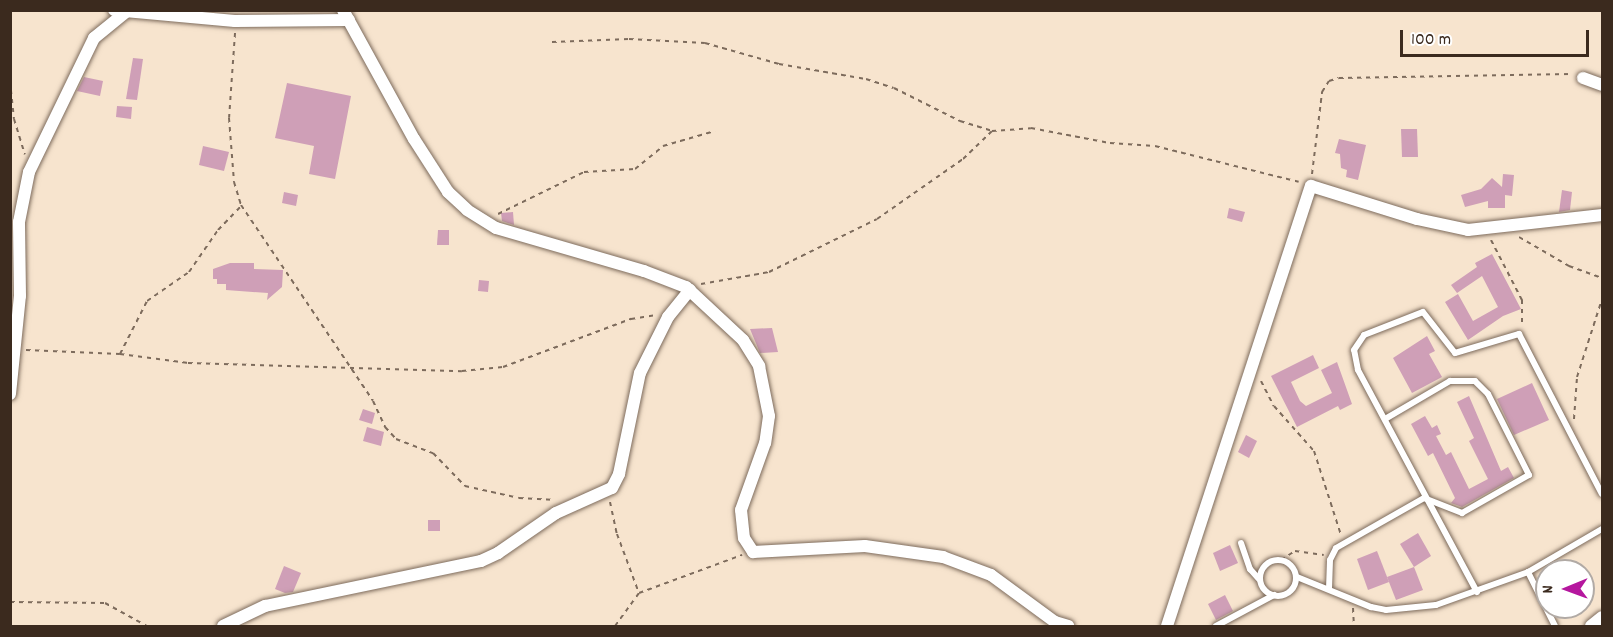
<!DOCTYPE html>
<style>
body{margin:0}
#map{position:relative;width:1613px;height:637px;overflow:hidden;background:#f7e4ce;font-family:Dekko,sans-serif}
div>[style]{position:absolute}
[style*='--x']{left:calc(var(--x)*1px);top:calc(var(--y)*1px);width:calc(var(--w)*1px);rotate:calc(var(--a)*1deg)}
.building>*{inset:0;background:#cf9fb7}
.path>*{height:2px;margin-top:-1px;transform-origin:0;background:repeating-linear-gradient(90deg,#7d6b5c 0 4.5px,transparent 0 9px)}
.roads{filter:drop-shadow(0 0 2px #7d6b5c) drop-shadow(0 0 2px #7d6b5c)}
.service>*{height:6px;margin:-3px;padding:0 3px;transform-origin:3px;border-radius:3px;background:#fff}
.service>.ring{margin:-3px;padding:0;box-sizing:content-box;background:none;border:6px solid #fff;border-radius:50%}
.minor>*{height:12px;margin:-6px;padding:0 6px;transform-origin:6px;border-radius:6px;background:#fff}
span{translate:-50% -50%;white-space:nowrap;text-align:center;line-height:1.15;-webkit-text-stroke:4.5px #fff;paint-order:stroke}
.frame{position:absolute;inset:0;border:12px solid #3b2a1e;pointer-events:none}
.north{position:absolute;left:1535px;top:559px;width:60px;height:60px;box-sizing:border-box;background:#fff;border:2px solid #b1aaa5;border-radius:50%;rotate:269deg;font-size:16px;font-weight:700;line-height:24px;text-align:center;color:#3b2a1e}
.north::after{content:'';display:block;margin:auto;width:21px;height:27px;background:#b5179e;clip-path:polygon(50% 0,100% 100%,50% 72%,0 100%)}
.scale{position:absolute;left:1400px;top:30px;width:189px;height:27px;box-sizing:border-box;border:3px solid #3b2a1e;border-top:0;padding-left:8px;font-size:18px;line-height:21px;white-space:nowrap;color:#3b2a1e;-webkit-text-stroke:4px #fff;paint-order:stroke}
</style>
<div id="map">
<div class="building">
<i style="clip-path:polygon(133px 58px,143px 59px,137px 100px,126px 99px)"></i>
<i style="clip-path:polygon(84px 77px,103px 81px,100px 96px,77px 91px)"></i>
<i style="clip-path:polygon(287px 83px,351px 96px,335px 179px,309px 174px,314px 146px,275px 138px)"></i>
<i style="clip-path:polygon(117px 106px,132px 107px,131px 119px,116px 117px)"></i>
<i style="clip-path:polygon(1401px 129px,1417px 129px,1418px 157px,1402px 157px)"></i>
<i style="clip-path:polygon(1339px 139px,1366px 145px,1358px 180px,1346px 177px,1347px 170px,1341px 168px,1340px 154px,1335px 153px)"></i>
<i style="clip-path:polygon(203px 146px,229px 152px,224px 171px,199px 165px)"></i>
<i style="clip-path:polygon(1503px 174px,1514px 175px,1512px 196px,1505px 195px,1505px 208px,1488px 208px,1488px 201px,1465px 207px,1461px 195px,1481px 189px,1492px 178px,1502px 187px)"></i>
<i style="clip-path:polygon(1562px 190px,1572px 192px,1570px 210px,1559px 212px)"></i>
<i style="clip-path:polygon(284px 192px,298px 195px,296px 206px,282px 203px)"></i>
<i style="clip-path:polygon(1229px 208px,1245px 212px,1242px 222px,1227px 218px)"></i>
<i style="clip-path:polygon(513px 212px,514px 225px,502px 221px,501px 213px)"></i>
<i style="clip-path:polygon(438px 230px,449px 230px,449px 245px,437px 245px)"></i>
<i style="clip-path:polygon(1492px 254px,1521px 309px,1503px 316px,1468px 340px,1445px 302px,1458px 294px,1473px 321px,1498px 307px,1482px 276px,1457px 293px,1451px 285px,1477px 267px,1475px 263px)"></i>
<i style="clip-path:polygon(230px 263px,254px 263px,254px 269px,283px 270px,282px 287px,267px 300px,268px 293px,226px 290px,226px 284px,217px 284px,217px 279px,213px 279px,213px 269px)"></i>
<i style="clip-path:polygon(479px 280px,489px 281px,488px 292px,478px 291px)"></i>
<i style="clip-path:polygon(772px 328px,778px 352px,760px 353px,750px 329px)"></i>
<i style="clip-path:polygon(1427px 336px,1435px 351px,1429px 354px,1442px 377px,1412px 393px,1393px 358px)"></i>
<i style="clip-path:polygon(1313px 355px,1319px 368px,1291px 382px,1300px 401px,1306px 406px,1332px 393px,1321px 370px,1337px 362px,1352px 404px,1340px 410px,1338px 406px,1297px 427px,1271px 376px)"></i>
<i style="clip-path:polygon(1532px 383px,1549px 420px,1514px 435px,1497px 399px)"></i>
<i style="clip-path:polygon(1469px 396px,1501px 471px,1508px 467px,1514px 478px,1462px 507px,1451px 503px,1455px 498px,1433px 453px,1428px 456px,1411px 424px,1425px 416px,1432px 428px,1437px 425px,1441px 434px,1436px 436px,1446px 455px,1451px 452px,1469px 489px,1488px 479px,1469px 441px,1474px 438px,1457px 402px)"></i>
<i style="clip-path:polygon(363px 409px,375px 413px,372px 424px,359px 420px)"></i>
<i style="clip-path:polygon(367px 427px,384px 432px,381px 446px,363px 441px)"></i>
<i style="clip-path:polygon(1246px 435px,1257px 441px,1249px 458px,1238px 452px)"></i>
<i style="clip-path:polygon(428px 520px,440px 520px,440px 531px,428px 531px)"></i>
<i style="clip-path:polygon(1418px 533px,1431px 556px,1414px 567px,1400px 544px)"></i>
<i style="clip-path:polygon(1230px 545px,1238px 563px,1220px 571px,1213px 553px)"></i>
<i style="clip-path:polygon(1377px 551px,1389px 582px,1368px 590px,1357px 559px)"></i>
<i style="clip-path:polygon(284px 566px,301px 573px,293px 592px,285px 593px,275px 589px)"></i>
<i style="clip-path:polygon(1414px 567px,1423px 590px,1396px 600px,1387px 577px)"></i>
<i style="clip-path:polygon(1225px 595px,1233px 611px,1216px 620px,1208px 604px)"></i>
</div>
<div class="path">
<i style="--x:10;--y:12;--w:2;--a:-63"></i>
<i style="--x:235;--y:33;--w:85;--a:94"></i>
<i style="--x:229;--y:118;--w:64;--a:85.5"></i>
<i style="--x:234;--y:182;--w:24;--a:73"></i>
<i style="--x:241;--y:205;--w:236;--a:56"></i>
<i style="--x:373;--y:401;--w:29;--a:65"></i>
<i style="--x:385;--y:427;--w:16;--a:47"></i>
<i style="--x:396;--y:439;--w:40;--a:21"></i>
<i style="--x:433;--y:453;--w:46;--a:45.9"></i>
<i style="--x:465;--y:486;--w:55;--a:12.5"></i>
<i style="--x:519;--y:498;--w:33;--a:3"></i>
<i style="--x:552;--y:42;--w:77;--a:-2.2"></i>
<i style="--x:629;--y:39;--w:76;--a:3"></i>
<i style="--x:705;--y:43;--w:77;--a:15.8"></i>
<i style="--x:779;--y:64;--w:88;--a:9.8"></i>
<i style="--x:866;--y:79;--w:29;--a:18"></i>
<i style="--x:894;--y:88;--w:74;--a:26.6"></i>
<i style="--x:960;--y:121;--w:34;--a:17"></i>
<i style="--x:992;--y:131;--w:39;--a:-4"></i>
<i style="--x:1031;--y:128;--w:80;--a:10.8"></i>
<i style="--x:1110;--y:143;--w:45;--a:3.8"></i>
<i style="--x:1155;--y:146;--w:148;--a:14"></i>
<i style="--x:10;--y:81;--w:38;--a:84"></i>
<i style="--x:14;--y:119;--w:37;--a:73"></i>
<i style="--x:1312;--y:174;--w:83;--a:-83"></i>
<i style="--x:1322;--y:92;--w:13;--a:-58"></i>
<i style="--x:1329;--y:81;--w:10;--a:-17"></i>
<i style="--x:1339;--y:78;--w:233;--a:-1"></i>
<i style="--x:498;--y:214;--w:96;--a:-26"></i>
<i style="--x:584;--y:172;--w:51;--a:-3.4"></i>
<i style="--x:635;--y:169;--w:36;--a:-39"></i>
<i style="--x:663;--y:146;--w:54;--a:-16.1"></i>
<i style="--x:1519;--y:237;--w:58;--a:30.1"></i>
<i style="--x:1569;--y:266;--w:35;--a:20"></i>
<i style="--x:1491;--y:240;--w:68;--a:62.7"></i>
<i style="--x:1522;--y:300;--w:25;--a:90"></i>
<i style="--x:701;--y:284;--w:69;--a:-10"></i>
<i style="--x:769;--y:272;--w:120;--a:-26.1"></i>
<i style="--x:877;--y:219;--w:105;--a:-34.9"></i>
<i style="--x:963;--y:159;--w:40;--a:-44"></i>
<i style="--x:26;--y:350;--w:94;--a:2.4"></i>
<i style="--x:120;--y:354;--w:69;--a:7.5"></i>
<i style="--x:188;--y:363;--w:274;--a:1.7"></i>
<i style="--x:462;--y:371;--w:41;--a:-5.6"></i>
<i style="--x:503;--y:367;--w:137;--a:-20.6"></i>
<i style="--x:631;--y:319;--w:24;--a:-9"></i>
<i style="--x:120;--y:354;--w:59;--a:-63"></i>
<i style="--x:147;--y:301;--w:51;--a:-34.6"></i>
<i style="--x:189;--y:272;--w:51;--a:-55.4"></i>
<i style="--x:218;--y:230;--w:33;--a:-46"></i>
<i style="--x:1261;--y:381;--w:28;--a:63"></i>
<i style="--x:1274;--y:406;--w:60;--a:48.4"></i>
<i style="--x:1314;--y:451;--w:88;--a:72.2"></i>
<i style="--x:1574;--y:419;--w:42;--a:-85.9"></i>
<i style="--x:1577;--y:377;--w:82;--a:-72.2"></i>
<i style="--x:610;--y:502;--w:33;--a:78"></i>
<i style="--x:617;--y:534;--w:63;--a:69.6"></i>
<i style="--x:1281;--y:560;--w:17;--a:-33"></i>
<i style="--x:1295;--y:551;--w:29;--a:8"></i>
<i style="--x:10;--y:602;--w:95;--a:0.6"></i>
<i style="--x:105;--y:603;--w:48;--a:28.7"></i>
<i style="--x:1353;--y:608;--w:18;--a:87"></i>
<i style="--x:615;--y:626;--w:41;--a:-54"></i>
<i style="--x:639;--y:593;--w:110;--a:-20.3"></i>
</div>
<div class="roads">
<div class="service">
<i style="--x:1241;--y:543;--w:28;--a:71"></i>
<i style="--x:1250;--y:569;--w:13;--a:48"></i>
<i class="ring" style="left:1260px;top:560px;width:30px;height:30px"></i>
<i style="--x:1528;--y:572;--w:60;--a:63.4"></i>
<i style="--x:1297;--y:577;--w:80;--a:22.1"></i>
<i style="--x:1371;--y:607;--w:15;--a:11"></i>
<i style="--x:1386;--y:610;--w:50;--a:-5.7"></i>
<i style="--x:1436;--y:605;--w:98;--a:-19.7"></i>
<i style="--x:1528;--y:572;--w:86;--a:-30.2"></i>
<i style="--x:1329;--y:589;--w:29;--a:-88"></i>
<i style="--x:1330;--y:560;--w:13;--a:-63"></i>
<i style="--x:1336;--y:548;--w:101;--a:-29.6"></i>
<i style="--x:1424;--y:498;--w:41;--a:21.5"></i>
<i style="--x:1462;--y:513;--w:77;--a:-29.6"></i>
<i style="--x:1529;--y:475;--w:91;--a:-116.8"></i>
<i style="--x:1488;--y:394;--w:18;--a:-135"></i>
<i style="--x:1475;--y:381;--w:25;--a:180"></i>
<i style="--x:1450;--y:381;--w:75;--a:149.7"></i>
<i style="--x:1477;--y:592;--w:252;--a:-118.2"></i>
<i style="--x:1358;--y:370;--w:20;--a:-101"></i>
<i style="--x:1354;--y:350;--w:18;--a:-56"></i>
<i style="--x:1364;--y:335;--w:63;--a:-21.3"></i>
<i style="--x:1423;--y:312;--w:52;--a:52"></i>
<i style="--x:1455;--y:353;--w:67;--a:-16.5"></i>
<i style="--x:1519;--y:334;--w:180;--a:62.6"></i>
<i style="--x:1216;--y:626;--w:66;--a:-28.1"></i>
</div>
<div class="minor">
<i style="--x:114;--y:10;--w:121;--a:5.2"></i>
<i style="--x:235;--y:21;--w:114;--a:-0.5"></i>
<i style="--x:343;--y:10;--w:147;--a:61.2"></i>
<i style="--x:414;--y:139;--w:63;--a:57.3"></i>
<i style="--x:448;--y:192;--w:26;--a:43"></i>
<i style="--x:467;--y:210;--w:34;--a:32"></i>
<i style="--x:496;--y:228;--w:154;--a:16.2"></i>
<i style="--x:644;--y:271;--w:45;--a:20.9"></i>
<i style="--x:686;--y:287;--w:78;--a:42.9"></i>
<i style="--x:743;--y:340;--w:31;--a:58"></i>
<i style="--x:759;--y:366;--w:51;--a:78.7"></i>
<i style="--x:769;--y:416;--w:27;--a:98"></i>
<i style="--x:765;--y:443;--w:71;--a:109.7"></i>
<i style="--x:741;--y:510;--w:28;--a:84"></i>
<i style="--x:744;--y:538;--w:17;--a:57"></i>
<i style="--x:753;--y:552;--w:112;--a:-3.1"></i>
<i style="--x:865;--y:546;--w:79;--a:8"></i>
<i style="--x:943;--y:557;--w:51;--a:20.6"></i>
<i style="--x:991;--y:575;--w:79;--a:36.3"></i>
<i style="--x:1055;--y:622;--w:14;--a:17"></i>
<i style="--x:1583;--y:78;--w:20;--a:20"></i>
<i style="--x:10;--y:394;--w:99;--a:-84.2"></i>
<i style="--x:20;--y:296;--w:74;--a:-90.8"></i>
<i style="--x:19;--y:222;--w:51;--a:-78.7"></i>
<i style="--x:29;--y:172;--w:149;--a:-64.1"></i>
<i style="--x:94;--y:38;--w:41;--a:-39.1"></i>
<i style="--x:223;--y:626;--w:47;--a:-25.5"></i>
<i style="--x:265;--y:606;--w:221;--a:-11.8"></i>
<i style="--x:481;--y:561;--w:19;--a:-25"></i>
<i style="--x:498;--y:553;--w:70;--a:-34.6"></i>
<i style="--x:556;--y:513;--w:61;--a:-24.1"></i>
<i style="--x:612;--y:488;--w:16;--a:-63"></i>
<i style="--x:619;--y:474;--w:103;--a:-78.3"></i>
<i style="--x:640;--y:373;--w:63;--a:-63.4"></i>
<i style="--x:668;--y:317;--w:35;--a:-51"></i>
<i style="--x:1167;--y:626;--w:463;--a:-71.9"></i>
<i style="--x:1311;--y:186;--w:111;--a:17.3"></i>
<i style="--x:1417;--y:219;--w:52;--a:12.2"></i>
<i style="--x:1468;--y:230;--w:135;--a:-6.4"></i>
<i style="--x:1591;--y:626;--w:14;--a:-39"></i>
</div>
</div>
<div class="frame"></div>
<div class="north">N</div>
<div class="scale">100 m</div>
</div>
